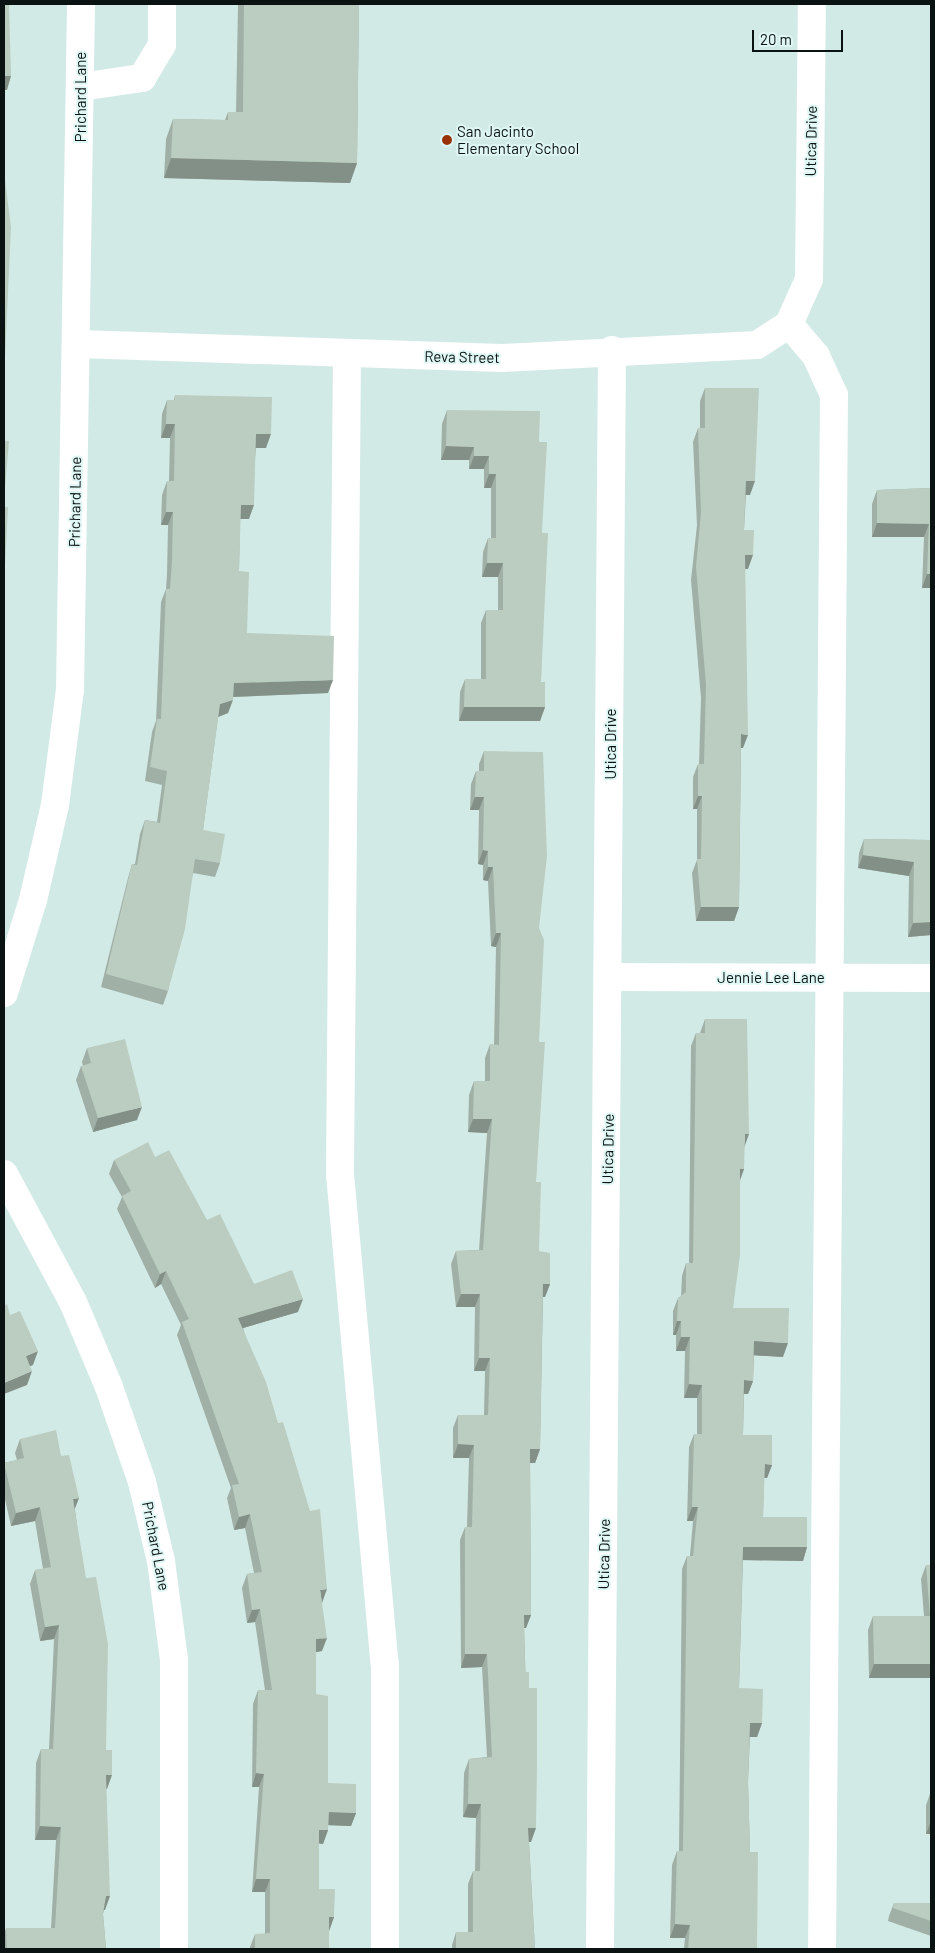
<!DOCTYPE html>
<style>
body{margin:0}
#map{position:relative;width:935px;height:1953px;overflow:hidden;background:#d2eae6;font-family:Barlow,sans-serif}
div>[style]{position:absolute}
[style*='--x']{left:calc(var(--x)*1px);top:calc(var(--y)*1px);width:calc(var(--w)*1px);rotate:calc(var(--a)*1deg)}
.minor>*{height:28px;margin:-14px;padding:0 14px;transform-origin:14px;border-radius:14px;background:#fff}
.wall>*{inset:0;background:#a1b0a6}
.shaded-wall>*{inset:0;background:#839087}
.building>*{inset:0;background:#bbcdc1}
.dots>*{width:14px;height:14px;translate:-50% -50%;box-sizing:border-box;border:2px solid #dff7f4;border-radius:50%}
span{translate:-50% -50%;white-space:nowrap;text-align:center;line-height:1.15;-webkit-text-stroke:4px #dff7f4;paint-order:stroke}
.street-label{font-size:15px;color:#0b1312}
.poi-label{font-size:15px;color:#0b1312}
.left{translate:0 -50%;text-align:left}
.frame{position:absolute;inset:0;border:5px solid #0b1312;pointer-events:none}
.scale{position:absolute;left:752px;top:30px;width:91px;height:22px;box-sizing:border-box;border:2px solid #0b1312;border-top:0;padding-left:6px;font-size:15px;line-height:18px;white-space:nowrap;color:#0b1312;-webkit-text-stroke:4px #dff7f4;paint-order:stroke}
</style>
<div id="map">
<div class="minor">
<i style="--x:81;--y:87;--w:62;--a:-8.4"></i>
<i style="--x:142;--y:78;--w:39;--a:-59"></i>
<i style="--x:162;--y:45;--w:41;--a:-90"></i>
<i style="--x:789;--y:324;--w:42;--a:49.8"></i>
<i style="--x:816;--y:356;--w:43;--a:65.2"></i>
<i style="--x:834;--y:395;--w:1554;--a:90.44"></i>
<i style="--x:79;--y:344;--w:423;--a:1.9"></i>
<i style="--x:502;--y:358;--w:255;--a:-2.9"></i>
<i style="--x:757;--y:345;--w:38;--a:-33"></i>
<i style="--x:789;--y:324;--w:49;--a:-66"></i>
<i style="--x:809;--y:279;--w:275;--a:-89.4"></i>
<i style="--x:347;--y:353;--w:821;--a:90.49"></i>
<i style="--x:340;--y:1174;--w:492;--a:84.8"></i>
<i style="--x:385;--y:1664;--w:285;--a:90"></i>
<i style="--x:610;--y:977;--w:321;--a:0.2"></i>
<i style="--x:4;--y:993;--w:97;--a:-72.7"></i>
<i style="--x:33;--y:900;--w:98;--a:-77"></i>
<i style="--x:55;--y:805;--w:116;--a:-82.6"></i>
<i style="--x:70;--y:690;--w:686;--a:-89.08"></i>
<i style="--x:4;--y:1174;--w:145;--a:61.7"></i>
<i style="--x:73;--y:1302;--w:92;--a:67"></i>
<i style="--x:109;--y:1387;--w:101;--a:70.8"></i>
<i style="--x:142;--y:1482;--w:81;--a:76.5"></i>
<i style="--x:161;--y:1561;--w:100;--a:82.5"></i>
<i style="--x:174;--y:1660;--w:289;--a:90"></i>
<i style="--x:600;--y:1949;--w:1599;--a:-89.57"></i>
</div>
<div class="wall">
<i style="clip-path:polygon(238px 4px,359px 4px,357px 163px,350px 183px,164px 178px,166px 139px,173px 119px,225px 120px,228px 112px,236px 112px)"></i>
<i style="clip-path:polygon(705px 388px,750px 495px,746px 495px,744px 530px,748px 569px,745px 569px,743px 748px,741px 748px,739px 907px,734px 921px,696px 921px,692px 873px,697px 860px,697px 809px,693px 809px,693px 777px,698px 764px,699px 764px,701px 698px,691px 580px,697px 525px,693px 442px,698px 428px,700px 428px,700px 401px)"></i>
<i style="clip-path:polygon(175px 395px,266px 448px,256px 448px,249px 519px,240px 519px,239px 571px,247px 633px,328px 693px,233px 697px,228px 713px,218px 717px,203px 830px,220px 863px,215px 877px,193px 873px,168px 991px,163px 1005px,101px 987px,128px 878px,132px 864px,135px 864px,140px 834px,145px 820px,157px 822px,162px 785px,145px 781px,152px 732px,156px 721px,161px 602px,166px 589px,167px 574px,168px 525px,161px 525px,162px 495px,167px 481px,169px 481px,170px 438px,161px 438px,162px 414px,167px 400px,174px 400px)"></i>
<i style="clip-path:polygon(447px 410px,539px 442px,542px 533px,541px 682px,545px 707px,540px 721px,459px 721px,460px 692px,465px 679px,481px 679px,481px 623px,486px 610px,498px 610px,498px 577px,482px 577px,483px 552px,488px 538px,491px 538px,491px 488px,484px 488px,484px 469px,469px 469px,469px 460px,441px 460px,442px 424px)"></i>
<i style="clip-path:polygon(931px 488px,931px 588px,922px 588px,924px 537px,872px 537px,872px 504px,877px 490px)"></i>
<i style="clip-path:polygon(484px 751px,539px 928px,539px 1042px,536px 1182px,539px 1251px,550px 1284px,545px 1297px,543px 1297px,540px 1449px,535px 1463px,530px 1463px,531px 1615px,526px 1628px,524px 1628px,531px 1842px,529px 1842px,535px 1949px,452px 1949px,452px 1945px,456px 1932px,468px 1932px,468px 1884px,473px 1871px,475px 1871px,476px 1818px,463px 1817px,464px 1773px,469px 1759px,487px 1757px,482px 1667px,461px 1668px,460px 1540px,465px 1527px,467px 1527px,469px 1458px,453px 1458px,453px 1428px,458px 1415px,484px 1415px,485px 1371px,474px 1371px,475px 1307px,456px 1307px,451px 1264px,456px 1251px,479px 1250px,487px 1133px,468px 1132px,469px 1095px,474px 1081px,485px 1081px,485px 1058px,490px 1044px,494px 1045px,496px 947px,491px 946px,488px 881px,483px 880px,483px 865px,478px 864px,479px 810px,470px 810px,471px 784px,476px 771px,479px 771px,479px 764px)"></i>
<i style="clip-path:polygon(864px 839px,931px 840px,931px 935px,908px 937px,909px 876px,858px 868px,859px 853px)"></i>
<i style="clip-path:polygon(705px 1019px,744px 1146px,744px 1169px,740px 1181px,733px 1308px,783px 1357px,754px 1355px,753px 1381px,748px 1394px,744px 1394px,743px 1435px,772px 1465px,767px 1478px,764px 1478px,763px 1517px,807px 1547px,803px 1561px,743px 1560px,739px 1688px,762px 1723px,757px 1737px,750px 1737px,748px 1782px,750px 1852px,757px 1949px,684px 1949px,685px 1938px,670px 1938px,672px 1865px,677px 1851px,679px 1851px,682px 1569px,687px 1556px,690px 1556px,693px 1521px,687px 1521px,689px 1447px,694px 1434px,697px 1434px,697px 1398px,684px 1398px,685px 1351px,676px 1351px,676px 1335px,673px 1335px,673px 1311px,678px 1298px,681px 1296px,682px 1276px,686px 1263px,689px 1263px,691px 1046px,696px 1033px,700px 1033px)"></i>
<i style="clip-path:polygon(87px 1048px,137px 1120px,93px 1132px,76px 1080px,81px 1066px,83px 1066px,82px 1062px)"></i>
<i style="clip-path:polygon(155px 1157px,207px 1220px,254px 1284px,298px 1312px,243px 1328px,322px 1602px,322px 1651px,316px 1652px,316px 1694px,328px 1783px,356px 1813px,351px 1826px,328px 1825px,328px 1830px,323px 1844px,319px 1843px,319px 1889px,334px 1917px,329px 1931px,329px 1949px,250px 1949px,250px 1947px,255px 1934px,265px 1934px,265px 1892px,252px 1892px,259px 1787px,252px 1787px,253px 1704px,258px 1690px,265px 1690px,255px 1622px,247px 1623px,242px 1588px,247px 1574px,254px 1573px,245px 1528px,234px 1530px,227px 1498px,231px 1488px,177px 1335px,181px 1325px,161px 1284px,155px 1288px,117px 1209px,122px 1197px,109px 1174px,114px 1160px)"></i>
<i style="clip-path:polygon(20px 1439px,61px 1456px,75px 1510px,106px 1750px,107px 1789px,106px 1789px,105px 1910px,104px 1910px,103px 1914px,106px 1949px,4px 1949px,4px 1935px,6px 1928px,51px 1928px,56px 1840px,35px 1840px,36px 1763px,41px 1749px,49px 1749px,54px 1639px,40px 1641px,30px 1584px,35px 1570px,43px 1569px,35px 1521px,11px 1526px,4px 1495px,4px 1463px,17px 1460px,15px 1453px)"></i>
<i style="clip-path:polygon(926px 1565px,931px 1565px,931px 1678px,869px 1678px,868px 1630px,873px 1616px,924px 1616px,921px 1579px)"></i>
<i style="clip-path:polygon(931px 1791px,931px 1834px,926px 1834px,926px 1805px)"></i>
<i style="clip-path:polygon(894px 1903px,931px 1903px,931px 1936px,888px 1921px,889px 1916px)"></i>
</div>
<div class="shaded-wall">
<i style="clip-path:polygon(5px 76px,11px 76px,7px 90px,4px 90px)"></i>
<i style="clip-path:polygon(171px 158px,357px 163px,350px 183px,164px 178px)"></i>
<i style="clip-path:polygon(166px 424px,175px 424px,170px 438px,161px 438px)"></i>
<i style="clip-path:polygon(256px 434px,271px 434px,266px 448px,252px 448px)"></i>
<i style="clip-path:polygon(446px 446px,474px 447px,469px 460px,441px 460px)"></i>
<i style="clip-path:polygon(474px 456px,489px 456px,484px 469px,469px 469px)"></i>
<i style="clip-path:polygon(489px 474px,496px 474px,491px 488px,484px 488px)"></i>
<i style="clip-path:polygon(746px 481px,755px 481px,750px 495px,741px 495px)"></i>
<i style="clip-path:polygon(241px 505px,254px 505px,249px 519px,236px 519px)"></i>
<i style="clip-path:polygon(166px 512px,173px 512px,168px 525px,161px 525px)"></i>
<i style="clip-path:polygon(877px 523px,931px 524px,929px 524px,924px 537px,872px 537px)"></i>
<i style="clip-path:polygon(745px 555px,753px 555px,748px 569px,740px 569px)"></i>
<i style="clip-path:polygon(487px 563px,503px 563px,498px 577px,482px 577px)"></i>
<i style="clip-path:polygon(927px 574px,931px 574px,931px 588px,922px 588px)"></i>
<i style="clip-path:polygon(333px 680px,328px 693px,229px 697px,234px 683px)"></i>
<i style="clip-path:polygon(233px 700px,228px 713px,215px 718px,220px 704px)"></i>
<i style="clip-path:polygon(464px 707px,545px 707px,540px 721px,459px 721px)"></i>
<i style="clip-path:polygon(741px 734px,748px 735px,743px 748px,737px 748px)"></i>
<i style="clip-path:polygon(698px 796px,702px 796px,697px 809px,693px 809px)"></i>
<i style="clip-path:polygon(475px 797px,484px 797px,479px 810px,470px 810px)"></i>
<i style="clip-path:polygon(483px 850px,488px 851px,483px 865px,478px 864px)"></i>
<i style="clip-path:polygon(863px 855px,914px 862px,909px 876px,858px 868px)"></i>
<i style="clip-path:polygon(488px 867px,493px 867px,488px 881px,483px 880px)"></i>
<i style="clip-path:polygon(701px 907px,739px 907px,734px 921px,696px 921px)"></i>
<i style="clip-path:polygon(931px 922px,931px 935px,908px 937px,913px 923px)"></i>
<i style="clip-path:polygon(496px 933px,501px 933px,496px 947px,491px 946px)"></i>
<i style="clip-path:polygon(142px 1107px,137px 1120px,93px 1132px,98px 1118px)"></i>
<i style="clip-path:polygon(473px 1119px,492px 1119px,487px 1133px,468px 1132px)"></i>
<i style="clip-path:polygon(745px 1134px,749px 1134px,744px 1148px)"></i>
<i style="clip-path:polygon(740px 1169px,744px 1169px,739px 1182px)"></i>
<i style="clip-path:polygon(166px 1271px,161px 1284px,155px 1288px,160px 1274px)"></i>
<i style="clip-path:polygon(543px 1284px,550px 1284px,545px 1297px,538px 1297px)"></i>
<i style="clip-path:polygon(461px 1294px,480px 1294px,475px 1307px,456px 1307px)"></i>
<i style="clip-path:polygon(303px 1299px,298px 1312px,233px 1331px,238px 1318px)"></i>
<i style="clip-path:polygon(677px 1321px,681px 1321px,676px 1335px,673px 1335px)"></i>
<i style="clip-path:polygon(681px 1337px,690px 1337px,685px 1351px,676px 1351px)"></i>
<i style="clip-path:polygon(754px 1341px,788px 1343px,783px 1357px,749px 1355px)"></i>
<i style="clip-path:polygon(38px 1351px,33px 1365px,21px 1370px,26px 1356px)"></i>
<i style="clip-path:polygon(479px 1358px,490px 1358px,485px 1371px,474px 1371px)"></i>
<i style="clip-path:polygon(32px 1371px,27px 1385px,4px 1394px,4px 1383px)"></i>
<i style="clip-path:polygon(744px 1380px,753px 1381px,748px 1394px,739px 1394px)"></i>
<i style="clip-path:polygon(689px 1384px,702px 1385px,697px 1398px,684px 1398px)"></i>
<i style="clip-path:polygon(458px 1444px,474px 1445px,469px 1458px,453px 1458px)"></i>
<i style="clip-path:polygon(530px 1449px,540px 1449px,535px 1463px,525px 1463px)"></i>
<i style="clip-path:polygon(765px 1464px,772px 1465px,767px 1478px,760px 1478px)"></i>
<i style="clip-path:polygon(79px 1498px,74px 1511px,73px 1499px)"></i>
<i style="clip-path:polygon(40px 1507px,35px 1521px,11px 1526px,16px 1513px)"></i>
<i style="clip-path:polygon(692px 1507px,698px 1507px,693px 1521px,687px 1521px)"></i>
<i style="clip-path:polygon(250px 1514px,245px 1528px,234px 1530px,239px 1517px)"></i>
<i style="clip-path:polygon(743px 1547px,807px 1547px,803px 1561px,738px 1560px)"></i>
<i style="clip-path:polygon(327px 1589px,322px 1603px,320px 1590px)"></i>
<i style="clip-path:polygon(260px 1609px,255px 1622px,247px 1623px,252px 1610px)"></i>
<i style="clip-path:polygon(524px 1615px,531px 1615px,526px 1628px,519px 1628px)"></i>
<i style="clip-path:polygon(59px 1625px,54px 1639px,40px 1641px,45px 1627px)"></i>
<i style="clip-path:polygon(327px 1638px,322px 1651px,311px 1653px,316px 1639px)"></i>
<i style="clip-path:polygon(465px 1654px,487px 1654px,482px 1667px,461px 1668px)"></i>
<i style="clip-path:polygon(874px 1664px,931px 1664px,931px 1678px,869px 1678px)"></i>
<i style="clip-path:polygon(750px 1723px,762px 1723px,757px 1737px,745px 1737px)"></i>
<i style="clip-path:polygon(256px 1773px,264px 1774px,259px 1787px,252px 1787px)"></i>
<i style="clip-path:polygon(106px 1775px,112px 1775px,107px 1789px,101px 1789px)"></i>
<i style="clip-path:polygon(468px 1804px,481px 1804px,476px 1818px,463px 1817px)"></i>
<i style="clip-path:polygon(329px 1812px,356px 1813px,351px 1826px,324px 1825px)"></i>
<i style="clip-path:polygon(931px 1821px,931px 1834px,926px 1834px)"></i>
<i style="clip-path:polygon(40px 1826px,61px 1827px,56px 1840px,35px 1840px)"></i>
<i style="clip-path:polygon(528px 1828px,536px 1828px,531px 1842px,524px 1842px)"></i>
<i style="clip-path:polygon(319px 1830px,328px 1830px,323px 1844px,314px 1843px)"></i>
<i style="clip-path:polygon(256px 1879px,270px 1879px,265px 1892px,252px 1892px)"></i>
<i style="clip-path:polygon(106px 1896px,110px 1896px,105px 1910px,101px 1910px)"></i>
<i style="clip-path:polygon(329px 1917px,334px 1917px,329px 1931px)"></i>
<i style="clip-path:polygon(675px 1924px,690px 1925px,685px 1938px,670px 1938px)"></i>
</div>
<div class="building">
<i style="clip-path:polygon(4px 4px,9px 4px,11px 76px,5px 76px,5px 180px,11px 227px,5px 358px,5px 441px,9px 441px,4px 500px)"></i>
<i style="clip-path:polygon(244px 4px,359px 4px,357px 163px,171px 158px,173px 119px,228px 120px,228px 112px,243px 112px)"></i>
<i style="clip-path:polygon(705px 388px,759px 388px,755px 481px,746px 481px,744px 530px,754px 530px,753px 555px,745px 555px,748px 735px,741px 734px,739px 907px,701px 907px,697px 859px,701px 859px,702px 796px,698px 796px,698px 764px,704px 764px,706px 684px,696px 567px,701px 512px,698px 428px,705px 428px)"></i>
<i style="clip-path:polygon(175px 395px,272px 397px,271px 434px,256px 434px,254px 505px,241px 505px,239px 571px,249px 572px,247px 633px,334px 636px,333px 680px,234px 683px,233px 700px,220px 704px,203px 830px,225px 834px,220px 863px,195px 859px,185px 929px,168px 991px,106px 974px,132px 864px,137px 865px,145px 820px,160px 823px,167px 771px,150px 767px,157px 719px,161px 719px,166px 589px,170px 589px,172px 561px,173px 512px,166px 512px,167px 481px,174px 481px,175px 424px,166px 424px,167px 400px,175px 400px)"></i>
<i style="clip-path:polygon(447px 410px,540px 411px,539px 442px,547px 442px,542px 533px,548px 533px,541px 682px,545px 682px,545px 707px,464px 707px,465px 679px,486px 679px,486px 610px,503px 610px,503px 563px,487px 563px,488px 538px,496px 538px,496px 474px,489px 474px,489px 456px,474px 456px,474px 447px,446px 446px)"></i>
<i style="clip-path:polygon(931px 488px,931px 524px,877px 523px,877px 490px)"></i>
<i style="clip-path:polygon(4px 507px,8px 507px,4px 585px)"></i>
<i style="clip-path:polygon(929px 524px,931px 524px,931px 574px,927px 574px)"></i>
<i style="clip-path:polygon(484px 751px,543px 752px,547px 856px,539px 928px,544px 940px,539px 1042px,545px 1042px,536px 1182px,541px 1182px,539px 1251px,550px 1253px,550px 1284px,543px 1284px,540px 1449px,530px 1449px,531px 1615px,524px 1615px,525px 1672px,529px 1672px,529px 1688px,537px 1688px,537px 1768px,536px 1828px,528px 1828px,535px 1949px,456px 1949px,456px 1932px,473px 1932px,473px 1871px,480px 1871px,481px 1804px,468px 1804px,469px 1759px,492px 1757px,487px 1654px,465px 1654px,465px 1527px,472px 1527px,474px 1445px,458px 1444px,458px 1415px,488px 1415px,490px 1358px,479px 1358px,480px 1294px,461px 1294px,456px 1251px,483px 1250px,492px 1119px,473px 1119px,474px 1081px,490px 1081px,490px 1044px,499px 1045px,501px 933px,496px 933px,493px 867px,488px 867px,488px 851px,483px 850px,484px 797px,475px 797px,476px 771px,484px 771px)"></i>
<i style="clip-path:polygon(864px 839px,931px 840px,931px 922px,913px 923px,914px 862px,863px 855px)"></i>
<i style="clip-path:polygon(705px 1019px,747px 1019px,749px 1134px,745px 1134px,744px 1169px,740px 1169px,740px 1255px,733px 1308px,789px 1308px,788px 1343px,754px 1341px,753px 1381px,744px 1380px,743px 1435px,772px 1435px,772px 1465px,765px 1464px,763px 1517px,807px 1517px,807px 1547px,743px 1547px,739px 1688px,763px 1689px,762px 1723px,750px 1723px,748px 1782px,750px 1852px,758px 1852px,757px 1949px,688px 1949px,690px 1925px,675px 1924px,677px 1851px,683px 1851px,687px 1556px,693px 1556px,698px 1507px,692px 1507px,694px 1434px,702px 1434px,702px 1385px,689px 1384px,690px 1337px,681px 1337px,681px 1321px,677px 1321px,678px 1298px,686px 1292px,686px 1263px,693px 1263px,696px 1033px,705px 1033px)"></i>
<i style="clip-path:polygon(125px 1039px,142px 1107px,98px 1118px,81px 1066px,91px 1063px,87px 1048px)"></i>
<i style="clip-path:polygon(148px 1142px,155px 1157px,169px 1150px,207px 1220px,220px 1214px,254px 1284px,292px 1270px,303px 1299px,238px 1318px,266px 1382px,278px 1423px,283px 1422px,310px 1511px,320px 1509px,327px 1589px,320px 1590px,327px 1638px,316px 1639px,316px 1694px,328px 1696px,328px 1783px,356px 1784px,356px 1813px,329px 1812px,328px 1830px,319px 1830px,319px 1889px,335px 1889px,334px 1917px,329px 1917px,329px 1949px,255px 1949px,255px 1934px,270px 1933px,270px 1879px,256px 1879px,264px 1774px,256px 1773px,258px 1690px,272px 1690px,260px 1609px,252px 1610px,247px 1574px,262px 1572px,250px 1514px,239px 1517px,232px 1485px,239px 1484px,182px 1322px,189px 1319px,166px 1271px,160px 1274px,122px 1196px,131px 1191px,114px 1160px)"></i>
<i style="clip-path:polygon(7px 1304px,10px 1315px,20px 1311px,38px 1351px,26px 1356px,32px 1371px,4px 1383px,4px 1306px)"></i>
<i style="clip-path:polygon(56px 1430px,61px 1456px,69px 1455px,79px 1498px,73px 1499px,86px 1578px,96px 1577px,108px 1644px,106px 1750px,112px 1750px,112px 1775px,106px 1775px,110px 1896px,106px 1896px,103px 1914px,106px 1949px,7px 1949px,6px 1928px,55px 1928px,61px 1827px,40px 1826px,41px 1749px,53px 1749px,59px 1625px,45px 1627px,35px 1570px,51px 1567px,40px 1507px,16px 1513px,4px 1463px,24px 1458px,20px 1439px)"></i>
<i style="clip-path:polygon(926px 1565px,931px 1565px,931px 1664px,874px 1664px,873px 1616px,930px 1616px)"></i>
<i style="clip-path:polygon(894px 1903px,931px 1903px,931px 1921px,893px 1908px)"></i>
</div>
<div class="dots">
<i style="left:447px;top:140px;background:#993307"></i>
</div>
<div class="street-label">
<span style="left:81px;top:97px;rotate:-90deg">Prichard Lane</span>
<span style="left:811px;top:141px;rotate:-89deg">Utica Drive</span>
<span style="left:462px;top:357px;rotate:1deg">Reva Street</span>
<span style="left:75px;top:502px;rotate:-89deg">Prichard Lane</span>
<span style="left:611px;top:744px;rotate:-90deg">Utica Drive</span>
<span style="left:771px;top:978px">Jennie Lee Lane</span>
<span style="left:608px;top:1149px;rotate:-89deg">Utica Drive</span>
<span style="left:156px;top:1546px;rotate:79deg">Prichard Lane</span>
<span style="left:604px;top:1554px;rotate:-89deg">Utica Drive</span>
</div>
<div class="poi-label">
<span class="left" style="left:457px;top:140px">San Jacinto<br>Elementary School</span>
</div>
<div class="frame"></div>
<div class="scale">20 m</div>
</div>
